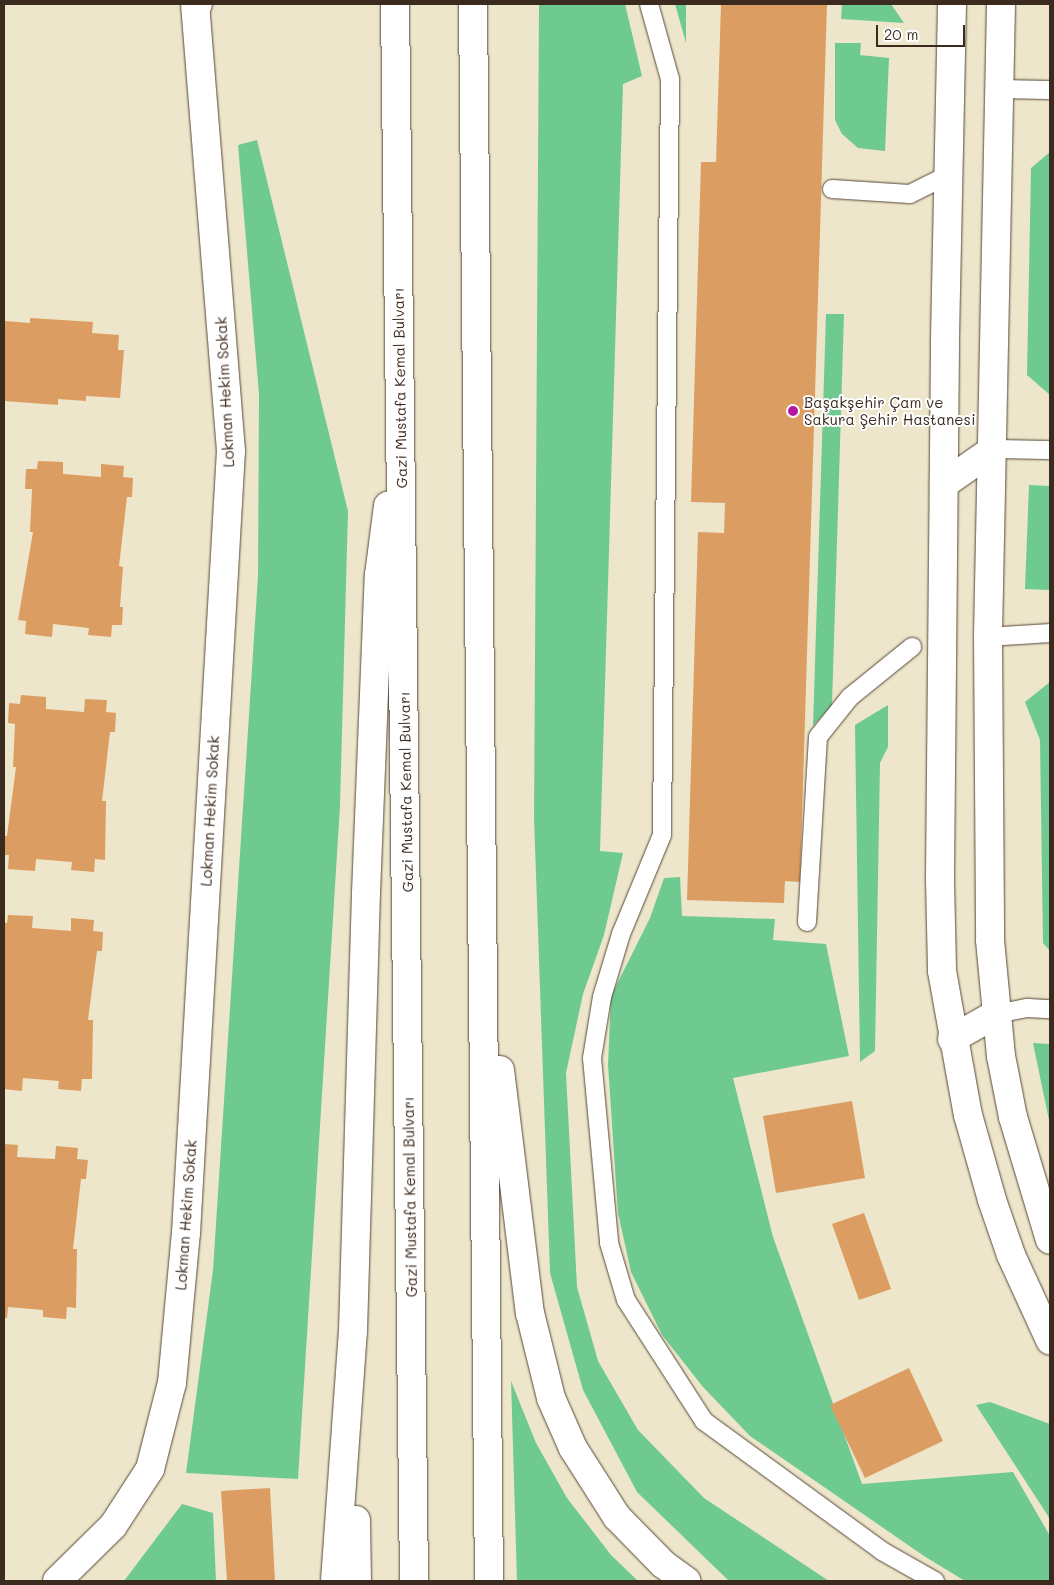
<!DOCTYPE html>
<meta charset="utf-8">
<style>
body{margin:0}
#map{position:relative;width:1054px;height:1585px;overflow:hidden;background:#eee6ca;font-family:Mali,sans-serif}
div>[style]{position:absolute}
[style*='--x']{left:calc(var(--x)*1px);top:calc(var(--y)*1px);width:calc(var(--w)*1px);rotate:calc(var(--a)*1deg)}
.green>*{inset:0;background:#6fca91}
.building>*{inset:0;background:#dc9d62}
.roads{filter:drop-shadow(0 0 1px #564638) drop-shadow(0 0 1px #564638)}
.lane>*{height:18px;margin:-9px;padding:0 9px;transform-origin:9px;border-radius:9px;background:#fff}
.street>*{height:28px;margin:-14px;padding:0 14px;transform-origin:14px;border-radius:14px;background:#fff}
.secondary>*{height:28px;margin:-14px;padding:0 14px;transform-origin:14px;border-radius:14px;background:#fff}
.highway>*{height:28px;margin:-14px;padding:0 14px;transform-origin:14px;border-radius:14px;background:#fff}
.dots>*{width:14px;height:14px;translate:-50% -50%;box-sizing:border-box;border:2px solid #fff;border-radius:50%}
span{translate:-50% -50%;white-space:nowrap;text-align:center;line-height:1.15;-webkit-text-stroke:4px #fff;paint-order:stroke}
.street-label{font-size:15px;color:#3b2a1e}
.poi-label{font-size:15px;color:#3b2a1e}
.left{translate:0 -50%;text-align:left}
.frame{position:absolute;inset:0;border:5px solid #3b2a1e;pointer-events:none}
.scale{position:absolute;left:876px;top:25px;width:89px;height:22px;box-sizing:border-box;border:2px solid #3b2a1e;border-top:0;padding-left:6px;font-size:15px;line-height:18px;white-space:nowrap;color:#3b2a1e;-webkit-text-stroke:4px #fff;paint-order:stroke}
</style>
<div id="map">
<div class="green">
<i style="clip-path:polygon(539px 4px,625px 4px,642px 76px,623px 84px,600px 851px,623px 853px,604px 935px,583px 994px,566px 1073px,577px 1287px,598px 1361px,638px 1430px,704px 1498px,829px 1581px,729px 1581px,637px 1492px,583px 1390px,550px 1273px,534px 818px)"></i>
<i style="clip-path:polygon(675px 4px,686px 4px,686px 43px)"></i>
<i style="clip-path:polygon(842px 4px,891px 4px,904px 23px,841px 19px)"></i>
<i style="clip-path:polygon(835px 43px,861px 43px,860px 55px,889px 58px,885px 151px,858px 148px,842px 134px,835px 120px)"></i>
<i style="clip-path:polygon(257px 140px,348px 511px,340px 806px,298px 1479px,186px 1473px,213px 1270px,258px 576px,259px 394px,238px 145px)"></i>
<i style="clip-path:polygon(1050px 152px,1050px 395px,1027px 375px,1031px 168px)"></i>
<i style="clip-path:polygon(826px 314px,844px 314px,832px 705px,813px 726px)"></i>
<i style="clip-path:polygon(1029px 485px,1050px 486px,1050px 590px,1025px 589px)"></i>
<i style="clip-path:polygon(1050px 682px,1050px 951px,1043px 943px,1040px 740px,1025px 702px)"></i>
<i style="clip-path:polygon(888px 705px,888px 747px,880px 763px,875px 1051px,860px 1062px,855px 725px)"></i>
<i style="clip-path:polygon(680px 877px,682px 916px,775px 919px,773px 940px,826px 944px,849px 1056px,733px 1078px,773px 1237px,862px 1484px,1013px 1472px,1050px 1536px,1050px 1581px,965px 1581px,924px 1556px,750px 1436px,703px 1387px,662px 1335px,631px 1272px,618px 1213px,608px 1065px,611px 996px,650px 918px,664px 878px)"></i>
<i style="clip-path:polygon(1033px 1043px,1050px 1044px,1050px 1125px)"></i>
<i style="clip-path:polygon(511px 1381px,536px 1443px,567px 1498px,611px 1555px,638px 1581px,517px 1581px)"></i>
<i style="clip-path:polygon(990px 1402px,1050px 1424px,1050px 1519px,976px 1405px)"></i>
<i style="clip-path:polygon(182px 1504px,213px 1513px,216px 1581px,124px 1581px)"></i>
</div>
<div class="building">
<i style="clip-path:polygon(721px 4px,827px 4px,800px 882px,785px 881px,784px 903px,687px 900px,698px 532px,724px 533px,725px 503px,691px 502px,701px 162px,716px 162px)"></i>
<i style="clip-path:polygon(30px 318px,93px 322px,92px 333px,119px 335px,118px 350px,124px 350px,120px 398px,86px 396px,86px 401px,58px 399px,58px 405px,4px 401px,4px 321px,30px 323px)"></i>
<i style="clip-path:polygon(38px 461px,63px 462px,63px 474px,101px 477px,101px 464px,124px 466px,123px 477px,133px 478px,132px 497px,127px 497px,119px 566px,123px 567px,120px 607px,123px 607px,122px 625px,112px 625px,111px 637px,88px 635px,89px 628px,53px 624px,52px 637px,25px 634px,26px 621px,18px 620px,33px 532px,30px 532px,32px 489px,25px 489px,26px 469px,37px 469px)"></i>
<i style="clip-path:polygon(21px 695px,46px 697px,46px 709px,84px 712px,85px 699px,107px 700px,106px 712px,116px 713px,115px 732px,110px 732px,102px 801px,106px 801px,105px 860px,95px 859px,94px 872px,71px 870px,72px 862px,36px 859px,35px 871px,8px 869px,9px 855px,4px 855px,4px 836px,7px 836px,16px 767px,13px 767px,15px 724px,8px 723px,9px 703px,20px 704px)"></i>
<i style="clip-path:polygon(8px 915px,33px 916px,32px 928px,71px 931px,71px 918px,94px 920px,93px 931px,103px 932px,102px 951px,97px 951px,88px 1020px,93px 1020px,92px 1079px,82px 1079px,81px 1091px,58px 1089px,59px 1081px,23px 1078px,22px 1091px,4px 1089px,4px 923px,7px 923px)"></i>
<i style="clip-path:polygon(852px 1101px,865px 1178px,776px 1193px,763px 1116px)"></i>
<i style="clip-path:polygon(4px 1144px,18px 1145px,17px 1157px,55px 1159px,56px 1146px,78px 1148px,77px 1159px,88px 1160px,86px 1179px,81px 1179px,73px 1249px,77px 1249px,76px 1308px,67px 1307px,66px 1319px,43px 1317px,43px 1310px,8px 1307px,7px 1318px,4px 1318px)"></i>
<i style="clip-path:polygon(864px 1213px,891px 1289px,859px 1300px,832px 1224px)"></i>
<i style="clip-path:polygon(909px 1368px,943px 1441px,865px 1478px,830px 1405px)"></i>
<i style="clip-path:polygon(270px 1488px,275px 1581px,227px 1581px,221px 1491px)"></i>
</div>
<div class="roads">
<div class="lane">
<i style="--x:649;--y:4;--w:78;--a:74.4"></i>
<i style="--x:670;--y:79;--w:756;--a:90.61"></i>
<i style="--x:662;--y:835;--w:107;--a:112.5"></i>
<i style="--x:621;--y:934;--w:66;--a:106.8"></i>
<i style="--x:602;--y:997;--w:62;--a:99.3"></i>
<i style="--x:592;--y:1058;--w:186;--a:84.7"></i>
<i style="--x:609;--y:1243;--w:59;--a:73.4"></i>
<i style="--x:626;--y:1300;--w:144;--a:57.2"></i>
<i style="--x:704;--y:1421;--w:220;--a:36.1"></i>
<i style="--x:882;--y:1551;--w:61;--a:29.5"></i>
<i style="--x:998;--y:89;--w:52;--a:1.1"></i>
<i style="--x:832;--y:189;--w:78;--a:3.7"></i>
<i style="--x:910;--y:194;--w:42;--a:-26.6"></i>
<i style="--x:994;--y:449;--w:56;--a:1"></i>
<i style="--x:988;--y:637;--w:62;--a:-3.7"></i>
<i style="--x:807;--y:922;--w:185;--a:-86.6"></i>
<i style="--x:818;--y:737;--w:51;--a:-51.3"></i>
<i style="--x:850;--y:697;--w:80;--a:-38.9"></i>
<i style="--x:996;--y:1014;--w:33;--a:-11"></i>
<i style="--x:1028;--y:1008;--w:22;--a:3"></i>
</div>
<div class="street">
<i style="--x:57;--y:1581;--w:78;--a:-44.5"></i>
<i style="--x:113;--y:1526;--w:68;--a:-57"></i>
<i style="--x:150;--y:1469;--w:89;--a:-75.7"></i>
<i style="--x:172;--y:1383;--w:151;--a:-84.7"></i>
<i style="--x:186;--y:1233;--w:783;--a:-86.71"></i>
<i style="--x:231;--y:451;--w:448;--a:-94.6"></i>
</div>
<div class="secondary">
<i style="--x:952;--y:4;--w:342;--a:91.2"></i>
<i style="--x:945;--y:346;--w:535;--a:90.54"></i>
<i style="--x:940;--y:881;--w:90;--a:88.7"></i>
<i style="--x:942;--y:971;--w:146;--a:79.8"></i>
<i style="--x:968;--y:1115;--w:88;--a:74.2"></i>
<i style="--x:992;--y:1200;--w:58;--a:70.9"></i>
<i style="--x:1011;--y:1255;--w:94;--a:65.4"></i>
<i style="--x:1001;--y:4;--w:633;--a:91.18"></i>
<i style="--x:988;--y:637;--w:303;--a:89.6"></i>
<i style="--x:990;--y:940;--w:117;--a:84.6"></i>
<i style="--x:1001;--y:1056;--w:62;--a:78.9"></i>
<i style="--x:1013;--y:1117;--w:128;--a:73.3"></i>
<i style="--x:944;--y:484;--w:61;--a:-35"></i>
<i style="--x:952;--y:1039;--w:51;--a:-29.6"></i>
</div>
<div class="highway">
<i style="--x:395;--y:4;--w:1577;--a:89.31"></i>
<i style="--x:473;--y:4;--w:1577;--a:89.42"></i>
<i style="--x:196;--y:8;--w:4;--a:-63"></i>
<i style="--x:500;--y:1070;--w:245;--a:83"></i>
<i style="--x:530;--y:1313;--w:88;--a:76.1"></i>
<i style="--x:551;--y:1398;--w:55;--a:66.3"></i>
<i style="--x:573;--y:1448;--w:82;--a:57.5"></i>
<i style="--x:617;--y:1517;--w:66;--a:45.6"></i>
<i style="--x:663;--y:1564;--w:29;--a:36"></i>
<i style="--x:356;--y:1520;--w:61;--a:89.1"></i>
<i style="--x:335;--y:1581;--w:251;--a:-85.9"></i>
<i style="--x:353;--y:1331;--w:438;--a:-88.3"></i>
<i style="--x:366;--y:893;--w:318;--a:-87.7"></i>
<i style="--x:379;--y:575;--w:70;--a:-82.6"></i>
</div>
</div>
<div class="dots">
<i style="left:793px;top:411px;background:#b5179e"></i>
</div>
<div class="street-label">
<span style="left:400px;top:388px;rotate:-91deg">Gazi Mustafa Kemal Bulvarı</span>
<span style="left:225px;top:392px;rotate:-93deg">Lokman Hekim Sokak</span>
<span style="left:406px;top:792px;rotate:-91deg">Gazi Mustafa Kemal Bulvarı</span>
<span style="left:210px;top:811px;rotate:-87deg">Lokman Hekim Sokak</span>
<span style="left:410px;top:1197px;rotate:-91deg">Gazi Mustafa Kemal Bulvarı</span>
<span style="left:186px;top:1215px;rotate:-86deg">Lokman Hekim Sokak</span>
</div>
<div class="poi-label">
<span class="left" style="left:804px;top:411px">Başakşehir Çam ve<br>Sakura Şehir Hastanesi</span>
</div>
<div class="frame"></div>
<div class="scale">20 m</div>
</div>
